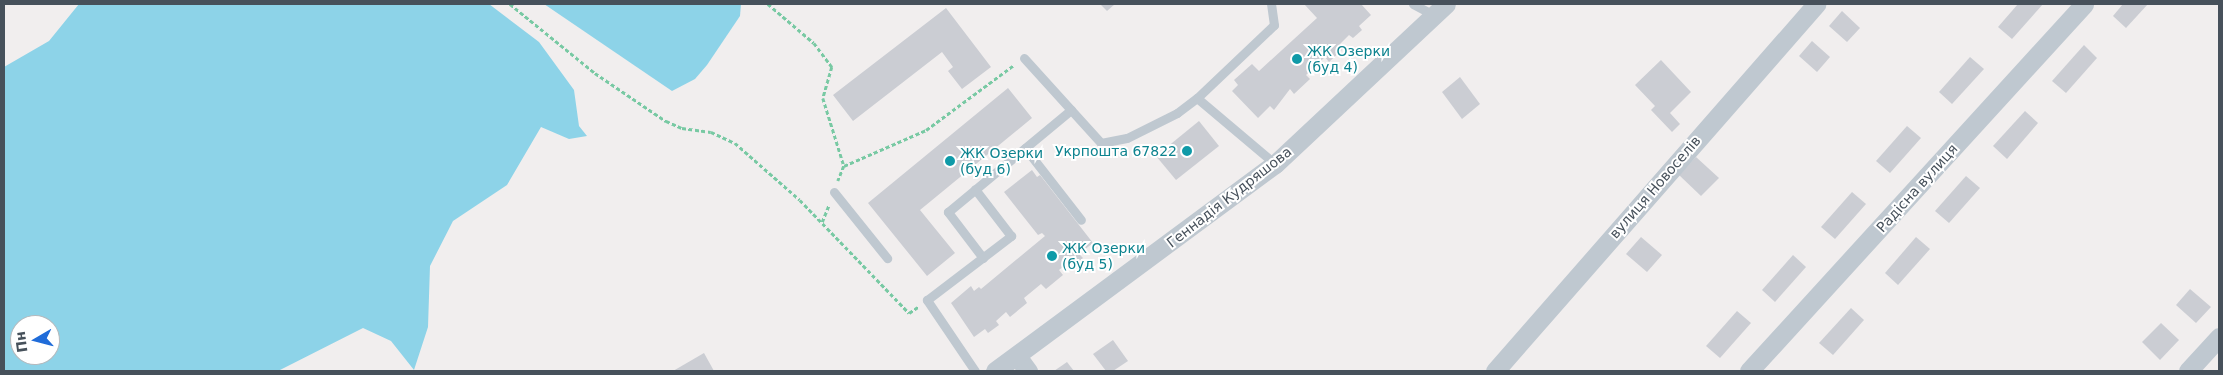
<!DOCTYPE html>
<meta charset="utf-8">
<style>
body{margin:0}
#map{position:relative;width:2223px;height:375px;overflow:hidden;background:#f1eeee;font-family:"DejaVu Sans",sans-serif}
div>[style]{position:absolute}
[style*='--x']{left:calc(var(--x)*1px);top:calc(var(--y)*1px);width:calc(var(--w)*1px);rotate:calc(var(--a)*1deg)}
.water>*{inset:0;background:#8dd3e8}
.building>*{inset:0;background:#cbcdd3}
.path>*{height:2.5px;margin-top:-1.25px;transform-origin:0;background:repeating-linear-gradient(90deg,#78c9a3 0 4px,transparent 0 6.5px)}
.service>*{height:9px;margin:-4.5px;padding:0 4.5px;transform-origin:4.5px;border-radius:4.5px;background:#bfc8d0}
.minor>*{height:19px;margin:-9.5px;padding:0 9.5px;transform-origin:9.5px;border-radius:9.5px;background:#bfc8d0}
.dots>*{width:14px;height:14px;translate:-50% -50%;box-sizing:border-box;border:2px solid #fff;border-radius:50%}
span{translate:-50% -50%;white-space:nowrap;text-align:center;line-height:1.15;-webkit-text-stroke:4px #fff;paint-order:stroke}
.culture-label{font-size:14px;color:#0d838f}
.left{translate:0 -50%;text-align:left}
.right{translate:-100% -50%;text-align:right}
.street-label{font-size:14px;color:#47515b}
.frame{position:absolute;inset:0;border:5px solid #47515b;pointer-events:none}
.north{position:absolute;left:10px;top:315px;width:50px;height:50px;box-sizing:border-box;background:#fff;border:1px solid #b5b9bd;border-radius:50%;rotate:262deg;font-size:14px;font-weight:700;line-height:20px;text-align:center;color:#47515b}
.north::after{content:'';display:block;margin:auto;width:18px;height:22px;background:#206cd9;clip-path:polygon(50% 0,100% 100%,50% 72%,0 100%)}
</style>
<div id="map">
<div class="water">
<i style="clip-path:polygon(evenodd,79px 4px,489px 4px,539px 42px,574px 90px,579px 126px,587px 136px,569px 139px,541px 127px,507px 185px,453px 221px,430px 266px,428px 327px,414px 370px,391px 341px,363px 328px,278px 371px,4px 371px,4px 67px,49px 41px,79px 4px,20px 325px,50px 325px,50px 355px,20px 355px,20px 325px)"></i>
<i style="clip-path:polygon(544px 4px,741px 4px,740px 16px,707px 65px,695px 79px,672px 91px)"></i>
</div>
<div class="building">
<i style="clip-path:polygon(1100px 4px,1115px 4px,1107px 11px)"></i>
<i style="clip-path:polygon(1304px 4px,1361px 4px,1371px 15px,1359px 26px,1362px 30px,1353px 38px,1349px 35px,1340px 44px,1344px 48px,1329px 62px,1325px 57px,1306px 75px,1310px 79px,1294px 94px,1290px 89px,1274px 110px,1270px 106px,1258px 118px,1232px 91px,1238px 85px,1234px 80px,1252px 64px,1259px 71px,1317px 18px)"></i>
<i style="clip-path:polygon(2018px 4px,2043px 4px,2012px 39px,1998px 27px)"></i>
<i style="clip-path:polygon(2123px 4px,2148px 4px,2126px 28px,2113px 16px)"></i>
<i style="clip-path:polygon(946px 8px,991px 67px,962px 89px,948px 71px,953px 67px,942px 52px,853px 121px,833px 95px)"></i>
<i style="clip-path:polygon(1842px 11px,1860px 28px,1847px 42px,1829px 26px)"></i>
<i style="clip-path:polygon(1812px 41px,1830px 57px,1817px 72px,1799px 56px)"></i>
<i style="clip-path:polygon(2084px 45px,2097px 58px,2066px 93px,2052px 81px)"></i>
<i style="clip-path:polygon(1970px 57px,1984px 69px,1952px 104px,1939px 92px)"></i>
<i style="clip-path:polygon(1661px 60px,1691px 92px,1670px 113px,1680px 124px,1672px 132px,1651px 110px,1655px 106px,1635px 85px)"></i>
<i style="clip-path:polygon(1460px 77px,1480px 104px,1462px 119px,1442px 92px)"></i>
<i style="clip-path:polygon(1008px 88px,1032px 118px,920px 210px,955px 253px,927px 276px,868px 203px)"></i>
<i style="clip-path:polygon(2025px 111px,2038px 123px,2007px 159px,1993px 146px)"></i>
<i style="clip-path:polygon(1199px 121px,1219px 146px,1176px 180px,1156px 156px)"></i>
<i style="clip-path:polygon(1907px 126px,1921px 138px,1890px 173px,1876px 161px)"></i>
<i style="clip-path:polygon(1696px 157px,1719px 178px,1701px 196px,1679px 175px)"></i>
<i style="clip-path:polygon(1032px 170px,1037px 177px,1040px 175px,1093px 243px,1079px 254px,1083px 258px,1073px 266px,1070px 261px,1059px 270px,1063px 275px,1046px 289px,1041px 284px,1024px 298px,1027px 303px,1010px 317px,1006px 312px,996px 321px,999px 325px,988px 333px,985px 329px,974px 337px,951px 303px,971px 286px,974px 291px,979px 287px,981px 289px,1045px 236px,1042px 233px,1038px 235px,1004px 192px)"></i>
<i style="clip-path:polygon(1966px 176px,1980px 188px,1949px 223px,1935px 211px)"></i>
<i style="clip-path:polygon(1852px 192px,1866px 204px,1835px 239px,1821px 227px)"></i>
<i style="clip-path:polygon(1641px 237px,1662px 255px,1647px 272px,1626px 254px)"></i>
<i style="clip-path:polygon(1916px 237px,1930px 249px,1898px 285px,1885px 273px)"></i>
<i style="clip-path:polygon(1793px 255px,1806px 267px,1775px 302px,1762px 290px)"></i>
<i style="clip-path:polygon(2190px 289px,2211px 307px,2196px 323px,2176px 305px)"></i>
<i style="clip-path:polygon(1851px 308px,1864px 320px,1833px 355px,1819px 343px)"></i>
<i style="clip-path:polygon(1737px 311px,1751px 323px,1720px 358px,1706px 346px)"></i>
<i style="clip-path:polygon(2161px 323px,2179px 340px,2160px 360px,2142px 342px)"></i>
<i style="clip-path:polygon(1113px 340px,1128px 361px,1113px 371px,1106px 371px,1093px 354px)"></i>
<i style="clip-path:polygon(704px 353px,714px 371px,673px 371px)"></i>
<i style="clip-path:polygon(1067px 362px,1074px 371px,1054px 371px)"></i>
</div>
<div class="path">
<i style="--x:510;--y:4;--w:109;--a:39.1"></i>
<i style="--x:595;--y:73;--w:86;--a:34.1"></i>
<i style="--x:666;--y:121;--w:17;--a:24"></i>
<i style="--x:682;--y:128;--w:29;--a:8"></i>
<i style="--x:711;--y:132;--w:26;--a:25"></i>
<i style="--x:735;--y:143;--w:86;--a:41.2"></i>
<i style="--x:800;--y:200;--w:157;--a:46"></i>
<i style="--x:909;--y:313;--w:11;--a:-34"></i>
<i style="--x:768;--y:4;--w:60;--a:40.3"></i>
<i style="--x:814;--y:43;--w:30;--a:53"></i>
<i style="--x:832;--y:67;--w:32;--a:106"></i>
<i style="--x:823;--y:98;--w:71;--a:72.8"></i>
<i style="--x:844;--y:166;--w:16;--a:112"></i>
<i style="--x:844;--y:166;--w:90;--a:-23.7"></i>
<i style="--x:926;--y:130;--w:109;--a:-36.5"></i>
<i style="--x:822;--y:222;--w:18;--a:-68"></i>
</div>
<div class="service">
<i style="--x:1413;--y:4;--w:24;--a:28"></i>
<i style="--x:1024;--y:58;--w:115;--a:47.8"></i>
<i style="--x:1101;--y:143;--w:26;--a:-11"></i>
<i style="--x:1127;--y:138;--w:56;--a:-26.6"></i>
<i style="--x:1177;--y:113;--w:25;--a:-37"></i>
<i style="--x:1197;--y:98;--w:102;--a:40.2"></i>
<i style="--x:1197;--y:98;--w:106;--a:-43.5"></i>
<i style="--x:1274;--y:25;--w:21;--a:-98"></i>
<i style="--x:1025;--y:148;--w:91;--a:52.1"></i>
<i style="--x:834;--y:192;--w:85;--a:51.2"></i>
<i style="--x:983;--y:258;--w:58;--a:-127.3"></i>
<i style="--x:948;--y:212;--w:160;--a:-39.7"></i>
<i style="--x:975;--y:371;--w:86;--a:-124.1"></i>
<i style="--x:927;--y:300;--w:106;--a:-37.3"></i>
<i style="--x:1011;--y:236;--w:59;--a:-127.5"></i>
</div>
<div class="minor">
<i style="--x:1017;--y:356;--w:19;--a:54"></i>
<i style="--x:995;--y:371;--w:348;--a:-36.5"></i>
<i style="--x:1275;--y:164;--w:234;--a:-43.1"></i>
<i style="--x:1495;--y:371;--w:488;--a:-48.8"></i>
<i style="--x:1749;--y:371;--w:497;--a:-47.6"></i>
<i style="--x:2188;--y:371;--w:46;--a:-47.6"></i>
</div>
<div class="dots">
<i style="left:1297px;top:59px;background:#0f9aa8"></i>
<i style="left:1187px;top:151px;background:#0f9aa8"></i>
<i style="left:950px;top:161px;background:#0f9aa8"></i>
<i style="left:1052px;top:256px;background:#0f9aa8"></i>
</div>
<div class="culture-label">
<span class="left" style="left:1307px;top:59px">ЖК Озерки<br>(буд 4)</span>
<span class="right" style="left:1177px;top:151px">Укрпошта 67822</span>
<span class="left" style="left:960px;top:161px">ЖК Озерки<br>(буд 6)</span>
<span class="left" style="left:1062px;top:256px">ЖК Озерки<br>(буд 5)</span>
</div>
<div class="street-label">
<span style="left:1655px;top:187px;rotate:-49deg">вулиця Новоселів</span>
<span style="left:1917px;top:188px;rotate:-48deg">Радісна вулиця</span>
<span style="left:1229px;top:197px;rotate:-38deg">Геннадія Кудряшова</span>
</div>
<div class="frame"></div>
<div class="north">Пн</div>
</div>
